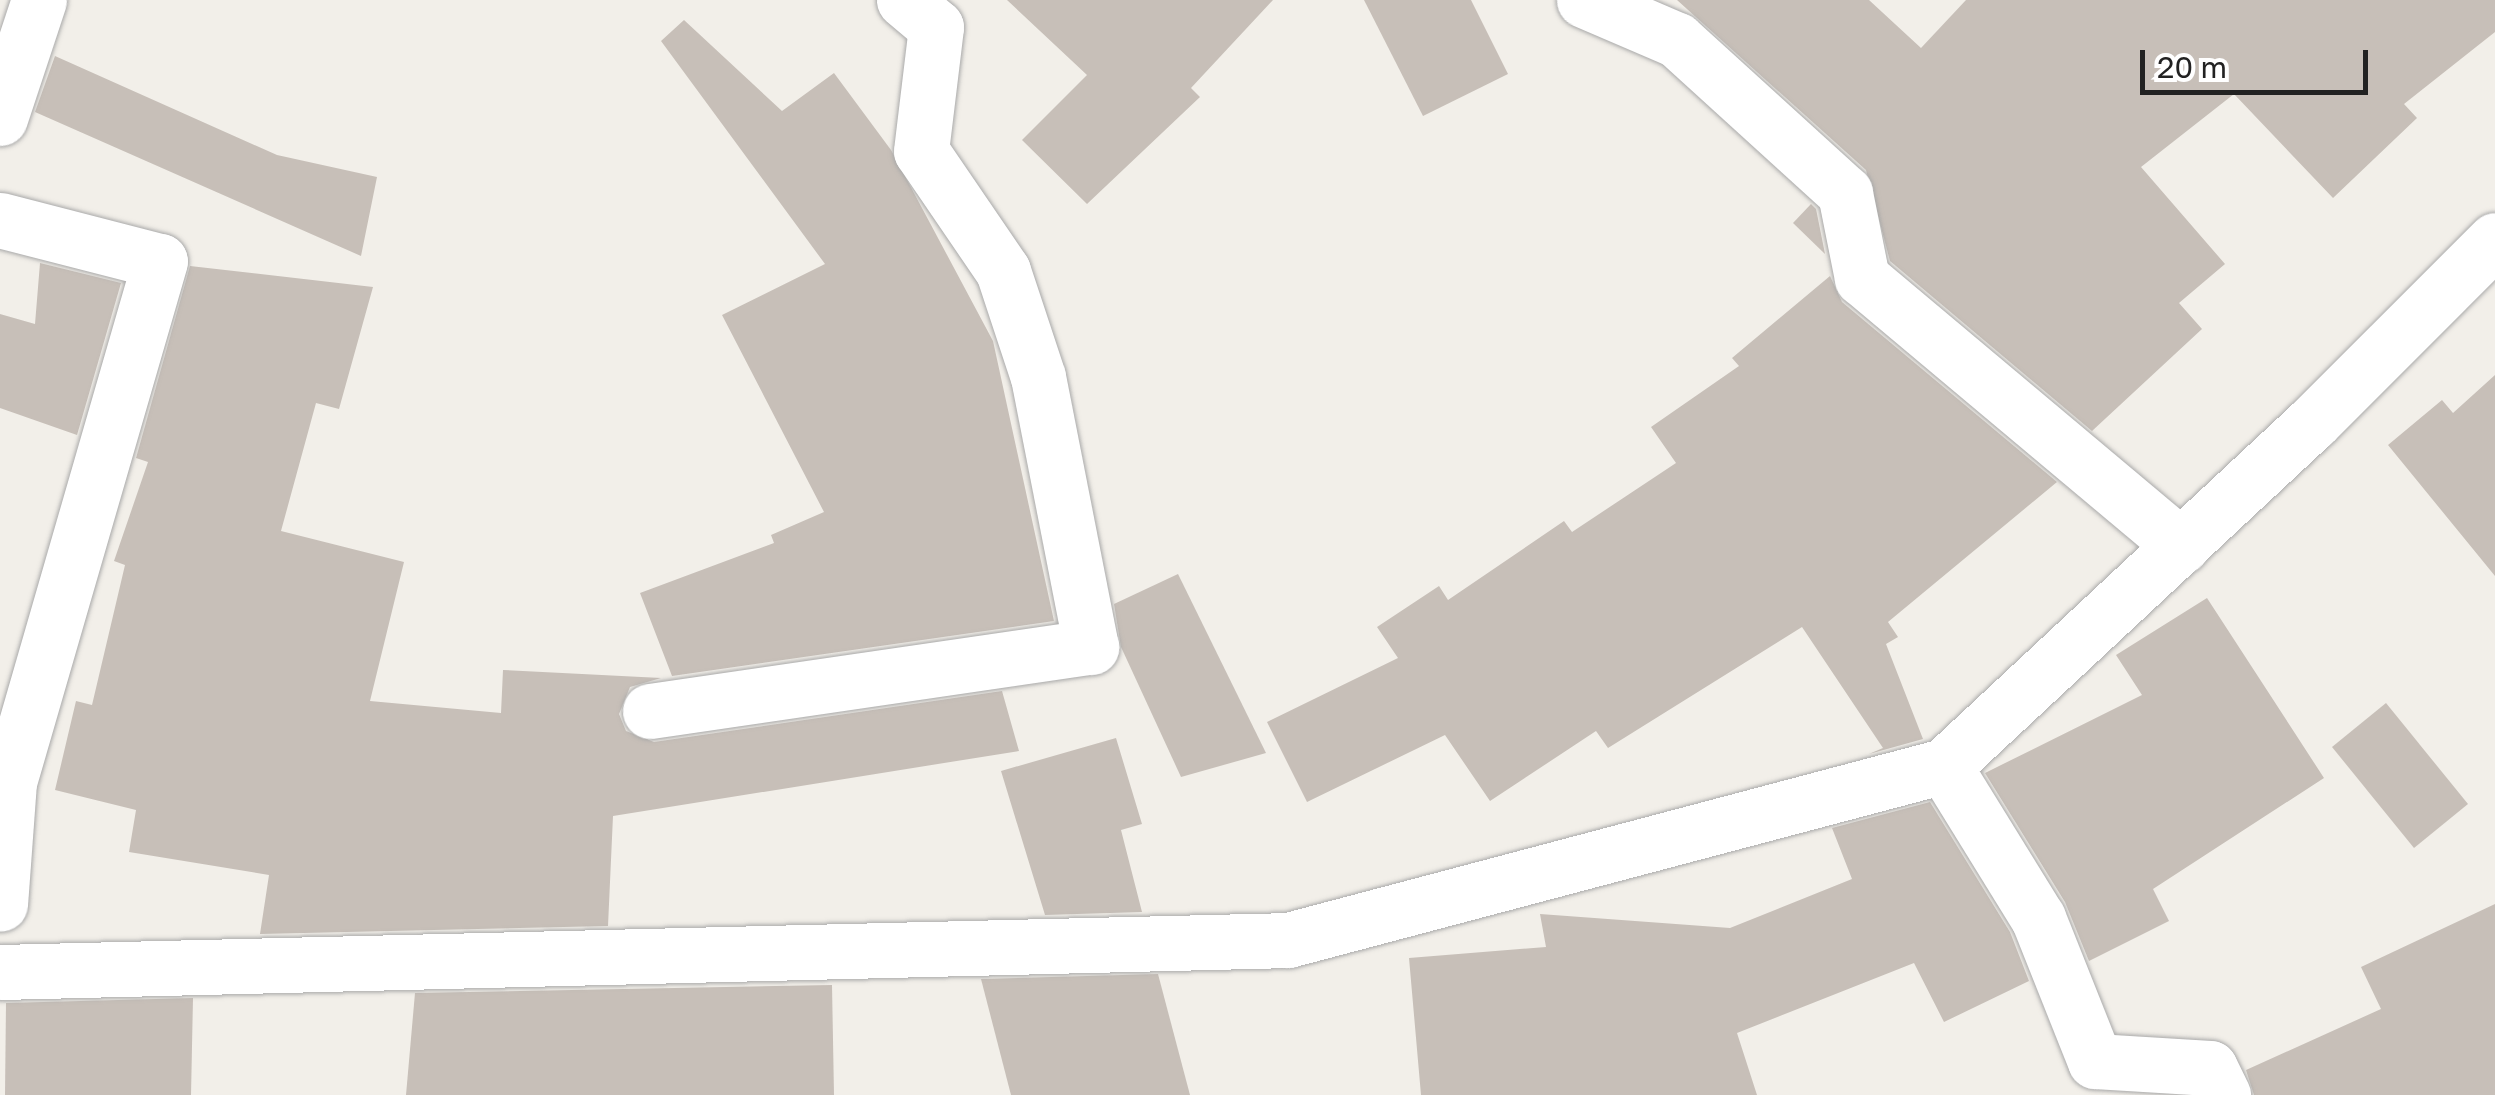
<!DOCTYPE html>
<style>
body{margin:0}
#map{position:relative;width:2495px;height:1095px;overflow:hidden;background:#f2efe9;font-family:"Golos Text",sans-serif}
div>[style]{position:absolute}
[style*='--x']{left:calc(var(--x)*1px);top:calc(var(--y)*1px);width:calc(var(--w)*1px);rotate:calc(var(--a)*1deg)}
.building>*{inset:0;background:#c7bfb8}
.roads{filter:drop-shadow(0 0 2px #a9a9a9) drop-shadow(0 0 2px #a9a9a9)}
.minor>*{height:55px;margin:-27.5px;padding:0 27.5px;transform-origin:27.5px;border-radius:27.5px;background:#fff}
span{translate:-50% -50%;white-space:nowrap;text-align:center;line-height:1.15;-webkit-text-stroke:8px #fff;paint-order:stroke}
.scale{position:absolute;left:2140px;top:50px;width:228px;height:45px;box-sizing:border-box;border:5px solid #222;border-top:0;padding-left:12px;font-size:30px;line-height:35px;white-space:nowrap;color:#222;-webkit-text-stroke:8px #fff;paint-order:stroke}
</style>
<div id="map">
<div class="building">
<i style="clip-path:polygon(1007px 0,1273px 0,1191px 88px,1200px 97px,1087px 204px,1022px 140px,1087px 75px)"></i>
<i style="clip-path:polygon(1364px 0,1471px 0,1508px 74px,1423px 116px)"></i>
<i style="clip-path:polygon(1677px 0,1869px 0,1921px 48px,1966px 0,2495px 0,2495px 32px,2404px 104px,2417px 118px,2333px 198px,2234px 94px,2141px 167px,2225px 264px,2179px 303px,2202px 329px,2092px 431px,1890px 261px,1866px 170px)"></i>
<i style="clip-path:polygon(684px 20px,782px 111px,834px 73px,891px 150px,993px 341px,1054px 621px,672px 676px,640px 593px,774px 543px,771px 535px,824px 512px,722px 315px,825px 264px,661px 41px)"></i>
<i style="clip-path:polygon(55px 56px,277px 155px,377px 177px,361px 256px,35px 112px)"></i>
<i style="clip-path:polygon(1811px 204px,1816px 209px,1825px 254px,1793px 223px)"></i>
<i style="clip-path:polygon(40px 263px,121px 283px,77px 435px,0 408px,0 314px,35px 324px)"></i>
<i style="clip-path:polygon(190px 266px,373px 287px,339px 409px,316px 403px,281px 531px,404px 562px,370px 701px,501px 713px,503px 670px,661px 678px,630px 687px,619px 714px,626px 731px,654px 742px,1002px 691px,1019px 751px,613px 816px,608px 926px,260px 934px,269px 875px,129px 852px,136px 810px,55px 790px,76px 701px,92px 705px,125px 565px,114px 561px,148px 462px,136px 458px)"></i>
<i style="clip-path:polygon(1830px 276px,1842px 302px,2057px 482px,1888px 622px,1898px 637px,1886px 644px,1923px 739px,1869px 754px,1883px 748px,1802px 627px,1608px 748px,1596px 731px,1490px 801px,1445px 735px,1307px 802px,1267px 722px,1398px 658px,1377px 627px,1439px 586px,1448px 600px,1564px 521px,1572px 532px,1676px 463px,1651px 427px,1739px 366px,1732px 358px)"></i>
<i style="clip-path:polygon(2495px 375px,2495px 576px,2388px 445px,2442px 400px,2453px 413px)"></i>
<i style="clip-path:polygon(1178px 574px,1266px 753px,1181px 777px,1121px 647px,1114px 604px)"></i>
<i style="clip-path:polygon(2207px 598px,2324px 778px,2153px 889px,2169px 921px,2089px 961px,2065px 902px,1985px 773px,2142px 695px,2116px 655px)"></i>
<i style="clip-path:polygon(2386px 703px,2468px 804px,2414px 848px,2332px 747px)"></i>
<i style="clip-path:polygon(1116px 738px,1142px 824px,1121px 830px,1142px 912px,1045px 915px,1001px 771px)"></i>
<i style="clip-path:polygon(1930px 802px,2010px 932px,2029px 981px,1944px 1022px,1914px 963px,1737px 1033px,1757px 1095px,1421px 1095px,1409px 958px,1546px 947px,1540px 914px,1730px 928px,1852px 879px,1832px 828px)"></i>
<i style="clip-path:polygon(2495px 904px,2495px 1095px,2254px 1095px,2246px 1070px,2381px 1009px,2361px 967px)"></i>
<i style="clip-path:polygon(1158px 974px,1190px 1095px,1011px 1095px,981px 979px)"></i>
<i style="clip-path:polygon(832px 985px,834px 1095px,406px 1095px,415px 993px)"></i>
<i style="clip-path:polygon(193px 998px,191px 1095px,5px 1095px,6px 1003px)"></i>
</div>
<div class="roads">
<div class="minor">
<i style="--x:1584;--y:0;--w:101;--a:23.3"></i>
<i style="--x:1677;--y:40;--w:227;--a:42.3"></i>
<i style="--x:1845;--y:193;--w:87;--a:78.7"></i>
<i style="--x:1862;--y:278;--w:417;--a:40"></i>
<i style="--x:0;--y:118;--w:124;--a:-71.7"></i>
<i style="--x:0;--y:220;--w:165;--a:14.4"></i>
<i style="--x:160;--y:261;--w:542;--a:106.16"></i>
<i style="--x:9;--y:782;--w:122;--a:94.2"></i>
<i style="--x:650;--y:711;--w:446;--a:-8.3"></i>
<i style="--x:1091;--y:647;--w:275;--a:-101.1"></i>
<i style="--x:1038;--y:377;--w:112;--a:-108.3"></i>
<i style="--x:1003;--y:271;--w:145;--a:-124.3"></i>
<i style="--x:921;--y:151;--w:125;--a:-83.1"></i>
<i style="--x:936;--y:27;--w:42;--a:-139.8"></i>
<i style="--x:1944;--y:766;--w:179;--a:58.3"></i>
<i style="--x:2038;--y:918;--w:154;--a:68.3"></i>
<i style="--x:2095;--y:1061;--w:115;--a:3.5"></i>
<i style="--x:2210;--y:1068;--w:30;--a:64"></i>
<i style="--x:0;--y:972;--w:1288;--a:-1.42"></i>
<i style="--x:1288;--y:940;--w:679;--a:-14.86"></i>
<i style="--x:1944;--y:766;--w:504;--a:-42.99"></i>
<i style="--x:2313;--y:422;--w:257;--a:-45"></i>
</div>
</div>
<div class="scale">20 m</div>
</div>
